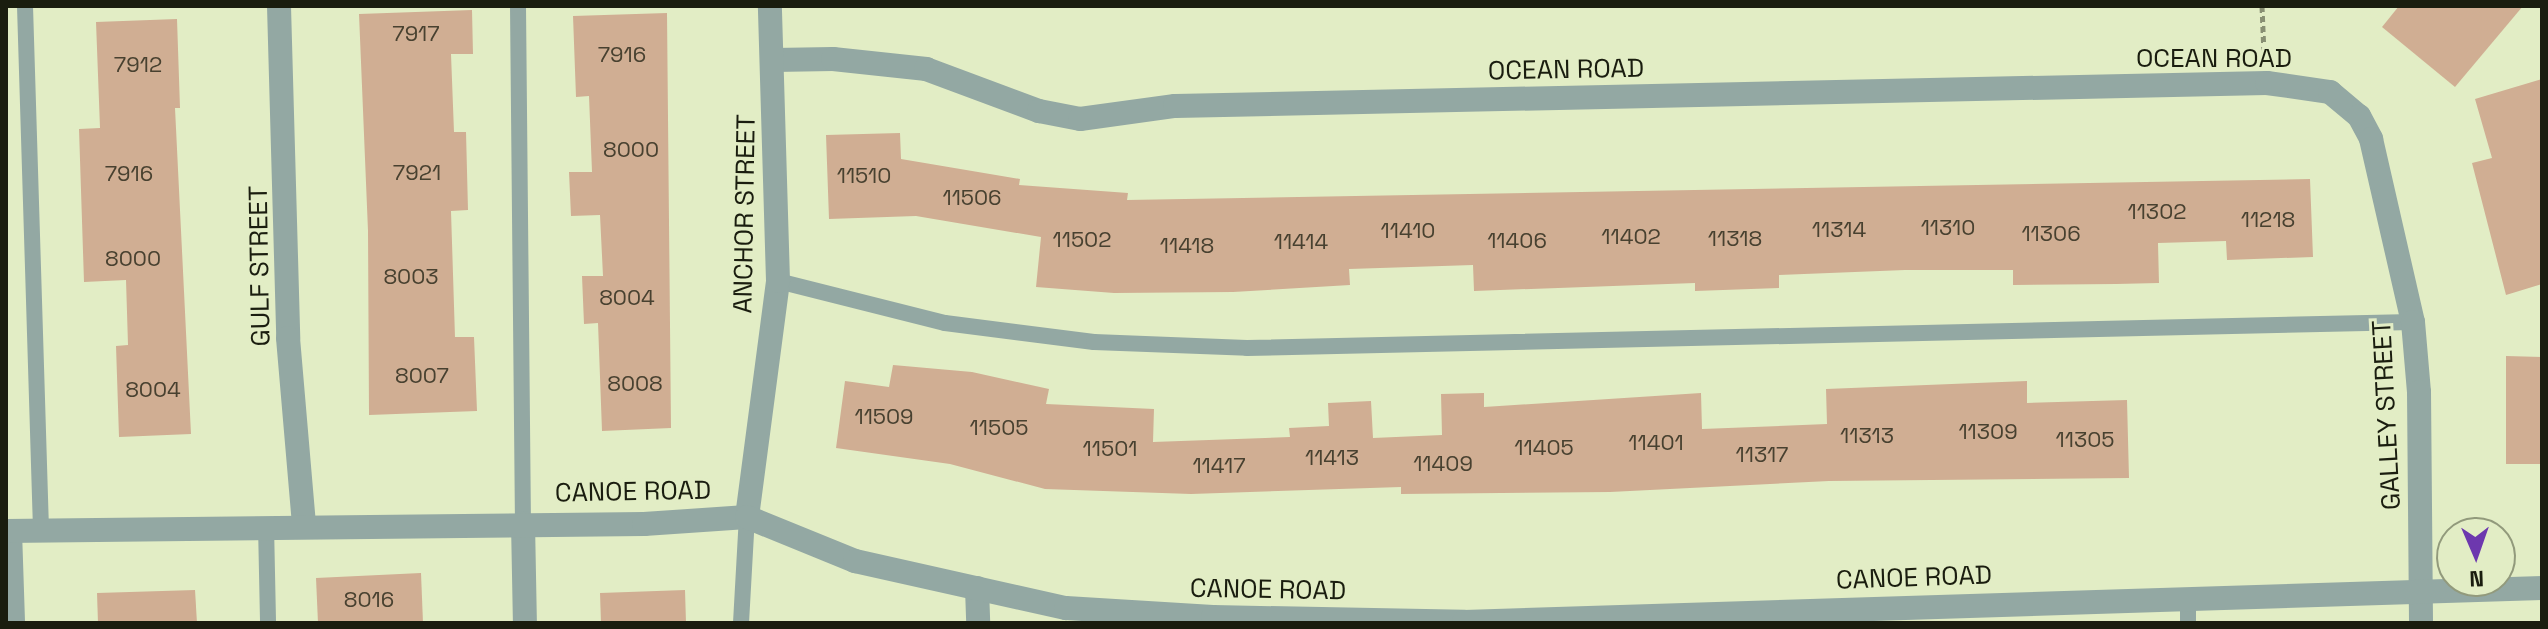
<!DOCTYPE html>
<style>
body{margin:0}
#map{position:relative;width:2548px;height:629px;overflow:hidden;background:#e2edc5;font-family:"Space Grotesk",sans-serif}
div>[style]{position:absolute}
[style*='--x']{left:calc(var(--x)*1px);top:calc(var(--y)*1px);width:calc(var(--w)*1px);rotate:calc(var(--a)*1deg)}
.building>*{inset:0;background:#d0ae93}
.path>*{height:5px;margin-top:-2.5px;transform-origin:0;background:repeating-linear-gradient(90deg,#888f73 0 6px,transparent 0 10px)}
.service>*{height:16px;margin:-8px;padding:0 8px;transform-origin:8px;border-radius:8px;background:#93a8a3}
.minor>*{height:24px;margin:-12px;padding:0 12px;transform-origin:12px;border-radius:12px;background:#93a8a3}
.tertiary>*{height:24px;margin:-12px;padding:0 12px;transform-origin:12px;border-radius:12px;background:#93a8a3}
span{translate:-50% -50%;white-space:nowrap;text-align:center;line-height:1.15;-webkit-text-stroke:6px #e2edc5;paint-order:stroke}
.number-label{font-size:22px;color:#484130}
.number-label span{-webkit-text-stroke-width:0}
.street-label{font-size:26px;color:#1a1d0f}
.frame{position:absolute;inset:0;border:8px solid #1a1d0f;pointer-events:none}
.north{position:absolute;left:2436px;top:517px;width:80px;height:80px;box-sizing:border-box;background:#e2edc5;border:2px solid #929a7c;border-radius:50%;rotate:178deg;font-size:22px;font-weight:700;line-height:32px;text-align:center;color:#1a1d0f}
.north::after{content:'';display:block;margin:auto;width:28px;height:36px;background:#6d38ae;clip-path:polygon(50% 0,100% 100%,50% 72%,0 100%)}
</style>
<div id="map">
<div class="building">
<i style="clip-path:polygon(2399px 6px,2523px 6px,2455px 87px,2382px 27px)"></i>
<i style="clip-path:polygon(472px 10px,473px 54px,451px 54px,454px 132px,466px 132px,468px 210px,451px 211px,455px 337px,474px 337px,477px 411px,369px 415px,368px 231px,359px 14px)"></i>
<i style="clip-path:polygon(667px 13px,671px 428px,602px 431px,598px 323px,584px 324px,582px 276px,603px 276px,600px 215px,571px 216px,569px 172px,592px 172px,589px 96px,576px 97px,573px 16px)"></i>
<i style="clip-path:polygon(177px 19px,180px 108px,175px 108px,191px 434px,119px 437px,116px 346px,128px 345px,126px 280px,84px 282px,79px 129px,100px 128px,96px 22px)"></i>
<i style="clip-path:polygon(2542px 79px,2542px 284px,2506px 295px,2472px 163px,2492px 158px,2475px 99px)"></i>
<i style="clip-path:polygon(900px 133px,901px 159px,1020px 179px,1019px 185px,1128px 193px,1127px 200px,2310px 179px,2313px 257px,2227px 260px,2226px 241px,2158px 243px,2159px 283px,2116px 284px,2013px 285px,2013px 270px,1905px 270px,1779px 275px,1779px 288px,1695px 291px,1695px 283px,1474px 291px,1473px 265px,1349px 269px,1350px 285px,1233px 292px,1114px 293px,1036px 287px,1041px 237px,916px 216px,829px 219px,826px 135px)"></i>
<i style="clip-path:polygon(2506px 356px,2542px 357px,2542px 464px,2506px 464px)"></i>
<i style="clip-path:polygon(893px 365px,972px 372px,1049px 389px,1046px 404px,1154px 409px,1153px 442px,1290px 437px,1289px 428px,1329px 426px,1328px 403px,1371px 401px,1373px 438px,1442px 435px,1441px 394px,1484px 393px,1484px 407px,1701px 393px,1702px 429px,1827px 424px,1826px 389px,2027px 381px,2027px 403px,2127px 400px,2129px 478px,1829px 481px,1610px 492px,1401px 494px,1401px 487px,1191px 494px,1045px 489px,950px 464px,836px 448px,845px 381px,889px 387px)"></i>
<i style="clip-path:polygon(421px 573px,423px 623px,318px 623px,316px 578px)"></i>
<i style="clip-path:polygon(195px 590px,197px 623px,98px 623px,97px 593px)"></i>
<i style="clip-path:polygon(685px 590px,686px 623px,601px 623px,600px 593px)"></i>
</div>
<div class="path">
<i style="--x:2262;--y:6;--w:48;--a:87.6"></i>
</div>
<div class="service">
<i style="--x:25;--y:6;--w:524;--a:88.25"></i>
<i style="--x:518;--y:6;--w:517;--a:89.45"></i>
<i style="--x:778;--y:281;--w:172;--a:14.1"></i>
<i style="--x:945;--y:323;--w:150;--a:7.3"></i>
<i style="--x:1094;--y:342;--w:153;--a:2.2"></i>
<i style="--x:1247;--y:348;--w:1166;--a:-1.28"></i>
<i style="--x:266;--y:525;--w:98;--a:88.8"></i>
<i style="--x:2188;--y:598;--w:25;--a:90"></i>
<i style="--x:741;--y:623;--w:106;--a:-86.8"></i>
</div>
<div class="minor">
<i style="--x:279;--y:6;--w:332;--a:88.4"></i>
<i style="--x:288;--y:338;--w:187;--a:85.1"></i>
<i style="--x:774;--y:60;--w:59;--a:-1"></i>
<i style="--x:833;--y:59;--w:94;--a:6.1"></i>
<i style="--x:926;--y:69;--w:121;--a:20.4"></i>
<i style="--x:1039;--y:111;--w:42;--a:11"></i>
<i style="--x:1080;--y:119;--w:96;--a:-7.8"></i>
<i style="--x:1175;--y:106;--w:1092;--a:-1.21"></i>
<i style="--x:2267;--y:83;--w:64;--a:8.1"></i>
<i style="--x:2330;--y:92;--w:38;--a:40"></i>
<i style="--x:2359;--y:116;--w:26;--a:62"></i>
<i style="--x:2371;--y:139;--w:188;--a:77.1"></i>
<i style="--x:2413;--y:322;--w:70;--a:85.1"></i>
<i style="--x:2419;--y:392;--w:231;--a:89.5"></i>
<i style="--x:747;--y:517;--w:238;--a:-82.5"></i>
<i style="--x:778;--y:281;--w:275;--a:-91.7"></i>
<i style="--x:523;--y:523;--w:100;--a:88.9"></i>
<i style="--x:10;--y:531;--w:92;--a:88.1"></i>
<i style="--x:977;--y:588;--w:35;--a:88"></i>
</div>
<div class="tertiary">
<i style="--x:6;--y:531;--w:638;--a:-0.63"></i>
<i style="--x:644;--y:524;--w:103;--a:-3.9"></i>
<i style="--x:747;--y:517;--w:117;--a:22.2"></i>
<i style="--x:855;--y:561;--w:216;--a:12.6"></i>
<i style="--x:1066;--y:608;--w:147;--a:3.5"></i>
<i style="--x:1213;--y:617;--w:251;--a:1.1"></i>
<i style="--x:1464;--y:622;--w:1079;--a:-1.81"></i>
</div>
<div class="number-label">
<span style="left:416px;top:34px">7917</span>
<span style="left:622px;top:55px">7916</span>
<span style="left:138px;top:65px">7912</span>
<span style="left:631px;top:150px">8000</span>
<span style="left:417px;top:173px">7921</span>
<span style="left:129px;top:174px">7916</span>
<span style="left:864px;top:176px">11510</span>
<span style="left:972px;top:198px">11506</span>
<span style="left:2157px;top:212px">11302</span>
<span style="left:2268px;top:220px">11218</span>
<span style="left:1948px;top:228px">11310</span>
<span style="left:1839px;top:230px">11314</span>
<span style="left:1408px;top:231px">11410</span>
<span style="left:2051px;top:234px">11306</span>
<span style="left:1631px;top:237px">11402</span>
<span style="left:1735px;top:239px">11318</span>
<span style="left:1082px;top:240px">11502</span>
<span style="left:1517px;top:241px">11406</span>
<span style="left:1301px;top:242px">11414</span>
<span style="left:1187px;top:246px">11418</span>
<span style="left:133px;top:259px">8000</span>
<span style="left:411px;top:277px">8003</span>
<span style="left:627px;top:298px">8004</span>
<span style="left:422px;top:376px">8007</span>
<span style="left:635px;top:384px">8008</span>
<span style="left:153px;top:390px">8004</span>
<span style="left:884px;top:417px">11509</span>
<span style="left:999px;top:428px">11505</span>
<span style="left:1988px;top:432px">11309</span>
<span style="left:1867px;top:436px">11313</span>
<span style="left:2085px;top:440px">11305</span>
<span style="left:1656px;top:443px">11401</span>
<span style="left:1544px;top:448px">11405</span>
<span style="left:1110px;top:449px">11501</span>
<span style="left:1762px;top:455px">11317</span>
<span style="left:1332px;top:458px">11413</span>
<span style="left:1443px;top:464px">11409</span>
<span style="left:1219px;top:466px">11417</span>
<span style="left:369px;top:600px">8016</span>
</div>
<div class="street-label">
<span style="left:2214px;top:59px">OCEAN ROAD</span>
<span style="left:1566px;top:70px;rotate:-1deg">OCEAN ROAD</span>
<span style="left:745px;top:214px;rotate:-89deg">ANCHOR STREET</span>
<span style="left:260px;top:266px;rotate:-91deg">GULF STREET</span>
<span style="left:2387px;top:415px;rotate:-93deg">GALLEY STREET</span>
<span style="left:633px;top:492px;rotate:-1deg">CANOE ROAD</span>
<span style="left:1914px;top:578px;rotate:-2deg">CANOE ROAD</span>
<span style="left:1268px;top:590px;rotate:1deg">CANOE ROAD</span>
</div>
<div class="frame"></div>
<div class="north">N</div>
</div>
